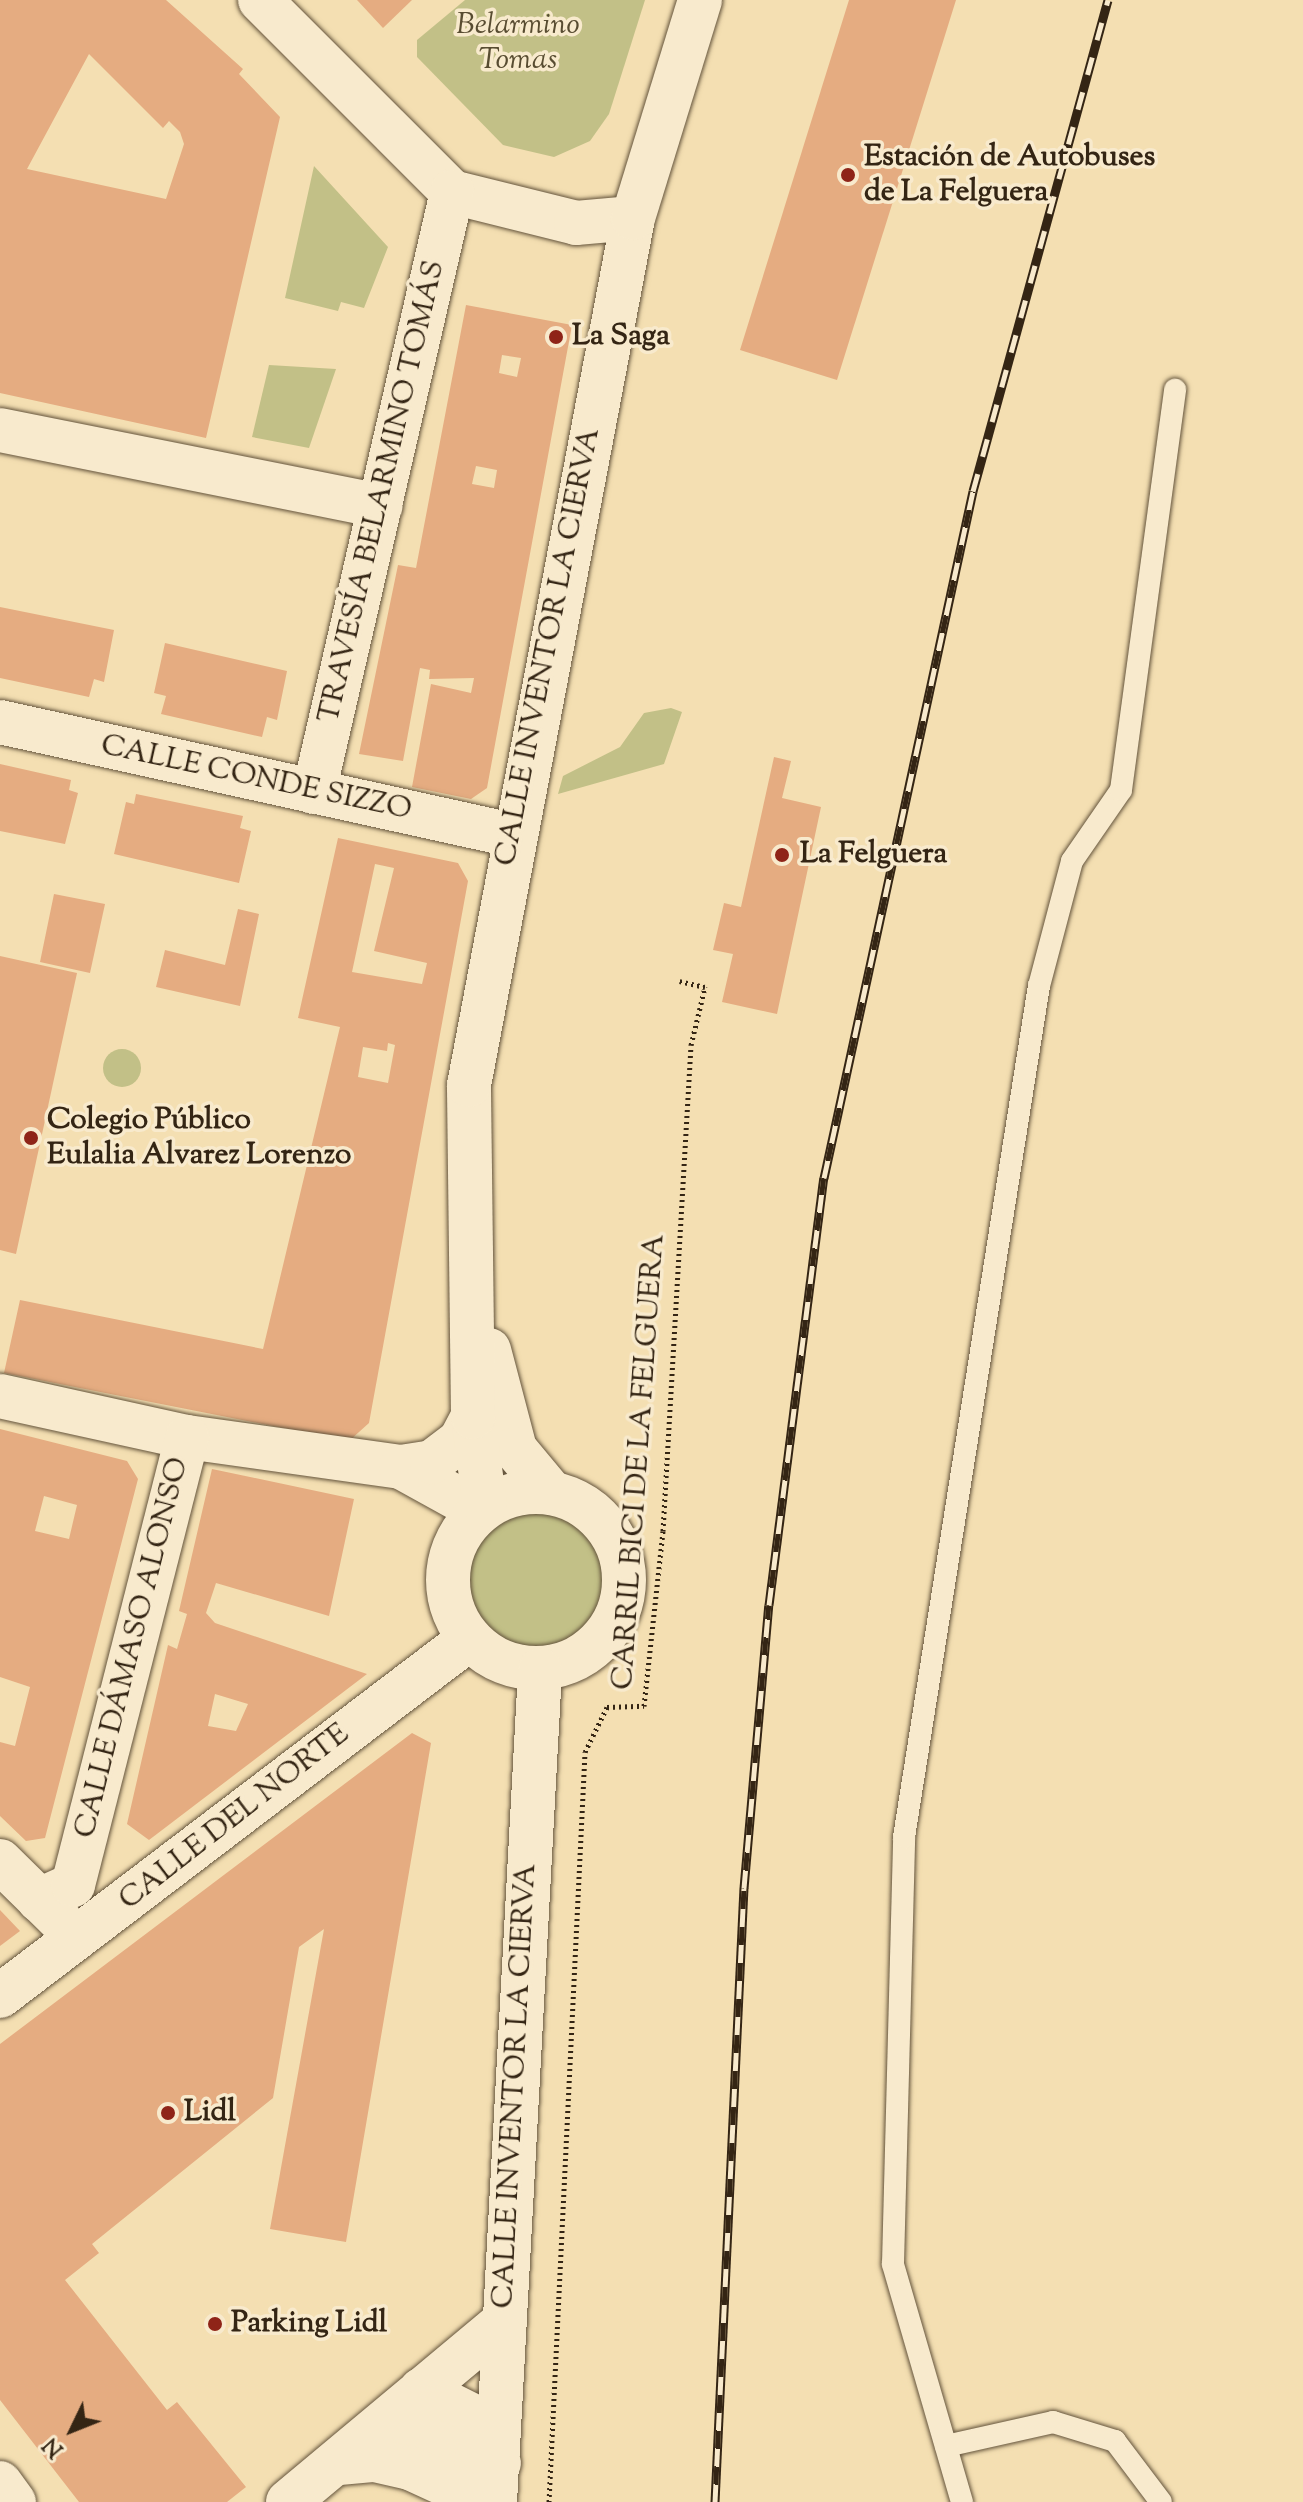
<!DOCTYPE html>
<meta charset="utf-8">
<style>
body{margin:0}
#map{position:relative;width:1303px;height:2502px;overflow:hidden;background:#f4dfb2;font-family:"Sorts Mill Goudy",serif}
div>[style]{position:absolute}
[style*='--x']{left:calc(var(--x)*1px);top:calc(var(--y)*1px);width:calc(var(--w)*1px);rotate:calc(var(--a)*1deg)}
.green>*{inset:0;background:#c2c087}
.round{border-radius:50%}
.building>*{inset:0;background:#e5ac81}
.path>*{height:5px;margin-top:-2.5px;transform-origin:0;background:repeating-linear-gradient(90deg,#342514 0 2px,transparent 0 6px)}
.roads{filter:drop-shadow(0 0 2px #64543c) drop-shadow(0 0 2px #64543c)}
.service>*{height:22px;margin:-11px;padding:0 11px;transform-origin:11px;border-radius:11px;background:#f8eacd}
.minor>*{height:44px;margin:-22px;padding:0 22px;transform-origin:22px;border-radius:22px;background:#f8eacd}
.tertiary>*{height:44px;margin:-22px;padding:0 22px;transform-origin:22px;border-radius:22px;background:#f8eacd}
.tertiary>.ring{margin:-22px;padding:0;box-sizing:content-box;background:none;border:44px solid #f8eacd;border-radius:50%}
.rail>*{height:9px;margin-top:-4.5px;transform-origin:0;background:repeating-linear-gradient(90deg,#f8eacd 0 18px,#342514 0 36px);box-sizing:border-box;border-block:2px solid #342514}
.dots>*{width:22px;height:22px;translate:-50% -50%;box-sizing:border-box;border:4px solid #f8eacd;border-radius:50%}
span{translate:-50% -50%;white-space:nowrap;text-align:center;line-height:1.15;-webkit-text-stroke:7px #f8eacd;paint-order:stroke}
.park-label{font-size:30px;color:#584c31;font-style:italic}
.poi-label{font-size:30px;color:#342514;font-weight:700}
.left{translate:0 -50%;text-align:left}
.street-label{font-size:30px;color:#342514}
.north{position:absolute;left:32px;top:2390px;width:80px;height:80px;-webkit-text-stroke:6px #f8eacd;paint-order:stroke;rotate:227deg;font-size:22px;font-weight:700;line-height:32px;text-align:center;color:#342514}
.north::after{content:'';display:block;margin:auto;width:28px;height:36px;background:#342514;clip-path:polygon(50% 0,100% 100%,50% 72%,0 100%)}
</style>
<div id="map">
<div class="green">
<i style="clip-path:polygon(465px 0,645px 0,609px 114px,590px 141px,554px 157px,503px 145px,417px 57px,417px 40px)"></i>
<i style="clip-path:polygon(314px 166px,388px 247px,364px 308px,341px 302px,338px 311px,285px 298px)"></i>
<i style="clip-path:polygon(269px 365px,336px 369px,309px 448px,252px 437px)"></i>
<i style="clip-path:polygon(671px 708px,682px 712px,664px 764px,558px 794px,563px 776px,620px 747px,644px 713px)"></i>
<i class="round" style="left:103px;top:1049px;width:38px;height:38px"></i>
<i class="round" style="left:448px;top:1492px;width:176px;height:176px"></i>
</div>
<div class="building">
<i style="clip-path:polygon(evenodd,0 0,166px 0,243px 69px,239px 74px,280px 117px,206px 438px,0 393px,0 0,89px 54px,163px 128px,169px 121px,180px 132px,184px 144px,166px 199px,27px 169px,89px 54px)"></i>
<i style="clip-path:polygon(357px 0,412px 0,383px 28px)"></i>
<i style="clip-path:polygon(849px 0,956px 0,837px 380px,740px 350px)"></i>
<i style="clip-path:polygon(evenodd,466px 305px,572px 325px,487px 788px,471px 799px,412px 787px,431px 684px,471px 693px,474px 678px,429px 679px,430px 670px,420px 668px,403px 761px,359px 754px,398px 565px,416px 568px,466px 305px,502px 355px,521px 358px,517px 377px,499px 373px,502px 355px,466px 305px,476px 466px,497px 470px,494px 488px,472px 484px,476px 466px)"></i>
<i style="clip-path:polygon(0 607px,114px 630px,104px 682px,94px 679px,89px 697px,0 678px)"></i>
<i style="clip-path:polygon(165px 643px,287px 671px,277px 720px,267px 717px,262px 737px,161px 714px,166px 696px,154px 693px)"></i>
<i style="clip-path:polygon(774px 757px,791px 761px,782px 798px,821px 807px,777px 1014px,722px 1002px,733px 954px,713px 950px,724px 903px,741px 907px)"></i>
<i style="clip-path:polygon(0 764px,71px 780px,69px 790px,78px 793px,65px 844px,0 831px)"></i>
<i style="clip-path:polygon(136px 794px,243px 816px,240px 828px,251px 831px,239px 883px,114px 854px,126px 802px,134px 804px)"></i>
<i style="clip-path:polygon(evenodd,338px 838px,458px 863px,468px 881px,369px 1423px,349px 1441px,4px 1373px,20px 1300px,263px 1349px,340px 1027px,298px 1018px,338px 838px,375px 864px,394px 868px,374px 951px,427px 963px,422px 984px,352px 972px,375px 864px,338px 838px,388px 1043px,395px 1045px,388px 1083px,358px 1077px,363px 1047px,387px 1051px,388px 1043px)"></i>
<i style="clip-path:polygon(54px 894px,105px 904px,90px 973px,40px 962px)"></i>
<i style="clip-path:polygon(238px 909px,259px 914px,240px 1006px,156px 987px,165px 950px,225px 965px)"></i>
<i style="clip-path:polygon(0 956px,77px 973px,16px 1254px,0 1250px)"></i>
<i style="clip-path:polygon(evenodd,0 1429px,127px 1461px,138px 1479px,45px 1838px,26px 1841px,0 1816px,0 1742px,15px 1746px,30px 1687px,0 1677px,0 1429px,44px 1496px,77px 1505px,69px 1539px,35px 1531px,44px 1496px)"></i>
<i style="clip-path:polygon(evenodd,212px 1469px,354px 1499px,329px 1616px,216px 1583px,206px 1613px,215px 1623px,367px 1674px,149px 1840px,127px 1824px,168px 1645px,177px 1649px,187px 1614px,179px 1611px,212px 1469px,215px 1694px,248px 1704px,236px 1731px,208px 1726px,215px 1694px)"></i>
<i style="clip-path:polygon(412px 1733px,431px 1743px,346px 2242px,270px 2229px,324px 1929px,299px 1947px,273px 2098px,92px 2244px,99px 2253px,65px 2280px,167px 2410px,177px 2402px,246px 2487px,227px 2502px,79px 2502px,0 2400px,0 2044px)"></i>
<i style="clip-path:polygon(0 1910px,20px 1931px,0 1946px)"></i>
</div>
<div class="path">
<i style="--x:549;--y:2502;--w:751;--a:-87.25"></i>
<i style="--x:585;--y:1752;--w:50;--a:-63.9"></i>
<i style="--x:607;--y:1707;--w:37;--a:-2"></i>
<i style="--x:644;--y:1706;--w:176;--a:-83.8"></i>
<i style="--x:663;--y:1531;--w:487;--a:-86.7"></i>
<i style="--x:691;--y:1045;--w:60;--a:-76.4"></i>
<i style="--x:705;--y:987;--w:26;--a:-167"></i>
</div>
<div class="roads">
<div class="service">
<i style="--x:946;--y:2446;--w:110;--a:-12.6"></i>
<i style="--x:1053;--y:2422;--w:65;--a:17"></i>
<i style="--x:1115;--y:2441;--w:76;--a:53"></i>
<i style="--x:962;--y:2502;--w:248;--a:-106.2"></i>
<i style="--x:893;--y:2264;--w:427;--a:-88.5"></i>
<i style="--x:904;--y:1837;--w:862;--a:-80.99"></i>
<i style="--x:1039;--y:986;--w:129;--a:-75.2"></i>
<i style="--x:1072;--y:861;--w:86;--a:-55.4"></i>
<i style="--x:1121;--y:790;--w:404;--a:-82.3"></i>
</div>
<div class="minor">
<i style="--x:260;--y:0;--w:272;--a:45"></i>
<i style="--x:452;--y:192;--w:128;--a:14"></i>
<i style="--x:576;--y:223;--w:57;--a:-5"></i>
<i style="--x:0;--y:430;--w:388;--a:11.3"></i>
<i style="--x:0;--y:722;--w:524;--a:12.45"></i>
<i style="--x:314;--y:792;--w:616;--a:-77.05"></i>
<i style="--x:0;--y:1396;--w:191;--a:12.4"></i>
<i style="--x:187;--y:1437;--w:216;--a:8"></i>
<i style="--x:401;--y:1467;--w:89;--a:28.9"></i>
<i style="--x:401;--y:1467;--w:31;--a:-9"></i>
<i style="--x:432;--y:1462;--w:35;--a:-37"></i>
<i style="--x:460;--y:1441;--w:27;--a:-62"></i>
<i style="--x:0;--y:1861;--w:84;--a:44.5"></i>
<i style="--x:39;--y:1900;--w:37;--a:-24"></i>
<i style="--x:73;--y:1885;--w:462;--a:-75.7"></i>
<i style="--x:0;--y:1996;--w:588;--a:-37.26"></i>
<i style="--x:421;--y:2390;--w:87;--a:26.6"></i>
<i style="--x:377;--y:2429;--w:31;--a:2"></i>
<i style="--x:408;--y:2430;--w:75;--a:24.5"></i>
<i style="--x:476;--y:2461;--w:23;--a:5"></i>
<i style="--x:339;--y:2463;--w:36;--a:-5"></i>
<i style="--x:375;--y:2460;--w:36;--a:13"></i>
<i style="--x:410;--y:2468;--w:81;--a:24.7"></i>
<i style="--x:0;--y:2483;--w:24;--a:54"></i>
<i style="--x:288;--y:2502;--w:279;--a:-39.9"></i>
</div>
<div class="tertiary">
<i style="--x:489;--y:1350;--w:102;--a:75.3"></i>
<i style="--x:515;--y:1449;--w:55;--a:50.2"></i>
<i class="ring" style="left:448px;top:1492px;width:132px;height:132px"></i>
<i style="--x:485;--y:1505;--w:89;--a:-97.8"></i>
<i style="--x:473;--y:1417;--w:332;--a:-90.7"></i>
<i style="--x:469;--y:1085;--w:882;--a:-79.29"></i>
<i style="--x:633;--y:218;--w:228;--a:-72.9"></i>
<i style="--x:495;--y:2502;--w:833;--a:-86.9"></i>
</div>
</div>
<div class="rail">
<i style="--x:715;--y:2502;--w:615;--a:-87.3"></i>
<i style="--x:744;--y:1888;--w:284;--a:-85"></i>
<i style="--x:769;--y:1605;--w:431;--a:-82.7"></i>
<i style="--x:824;--y:1178;--w:703;--a:-77.76"></i>
<i style="--x:973;--y:491;--w:509;--a:-74.63"></i>
</div>
<div class="dots">
<i style="left:848px;top:175px;background:#8f2418"></i>
<i style="left:556px;top:337px;background:#8f2418"></i>
<i style="left:782px;top:855px;background:#8f2418"></i>
<i style="left:31px;top:1138px;background:#8f2418"></i>
<i style="left:168px;top:2113px;background:#8f2418"></i>
<i style="left:215px;top:2324px;background:#8f2418"></i>
</div>
<div class="park-label">
<span style="left:518px;top:43px">Belarmino<br>Tomas</span>
</div>
<div class="poi-label">
<span class="left" style="left:864px;top:175px">Estación de Autobuses<br>de La Felguera</span>
<span class="left" style="left:572px;top:337px">La Saga</span>
<span class="left" style="left:800px;top:855px">La Felguera</span>
<span class="left" style="left:47px;top:1138px">Colegio Público<br>Eulalia Alvarez Lorenzo</span>
<span class="left" style="left:184px;top:2113px">Lidl</span>
<span class="left" style="left:231px;top:2324px">Parking Lidl</span>
</div>
<div class="street-label">
<span style="left:383px;top:492px;rotate:-77deg">TRAVESÍA BELARMINO TOMÁS</span>
<span style="left:549px;top:647px;rotate:-79deg">CALLE INVENTOR LA CIERVA</span>
<span style="left:256px;top:779px;rotate:12deg">CALLE CONDE SIZZO</span>
<span style="left:640px;top:1462px;rotate:-86deg">CARRIL BICI DE LA FELGUERA</span>
<span style="left:133px;top:1648px;rotate:-76deg">CALLE DÁMASO ALONSO</span>
<span style="left:235px;top:1818px;rotate:-38deg">CALLE DEL NORTE</span>
<span style="left:516px;top:2086px;rotate:-87deg">CALLE INVENTOR LA CIERVA</span>
</div>
<div class="north">N</div>
</div>
